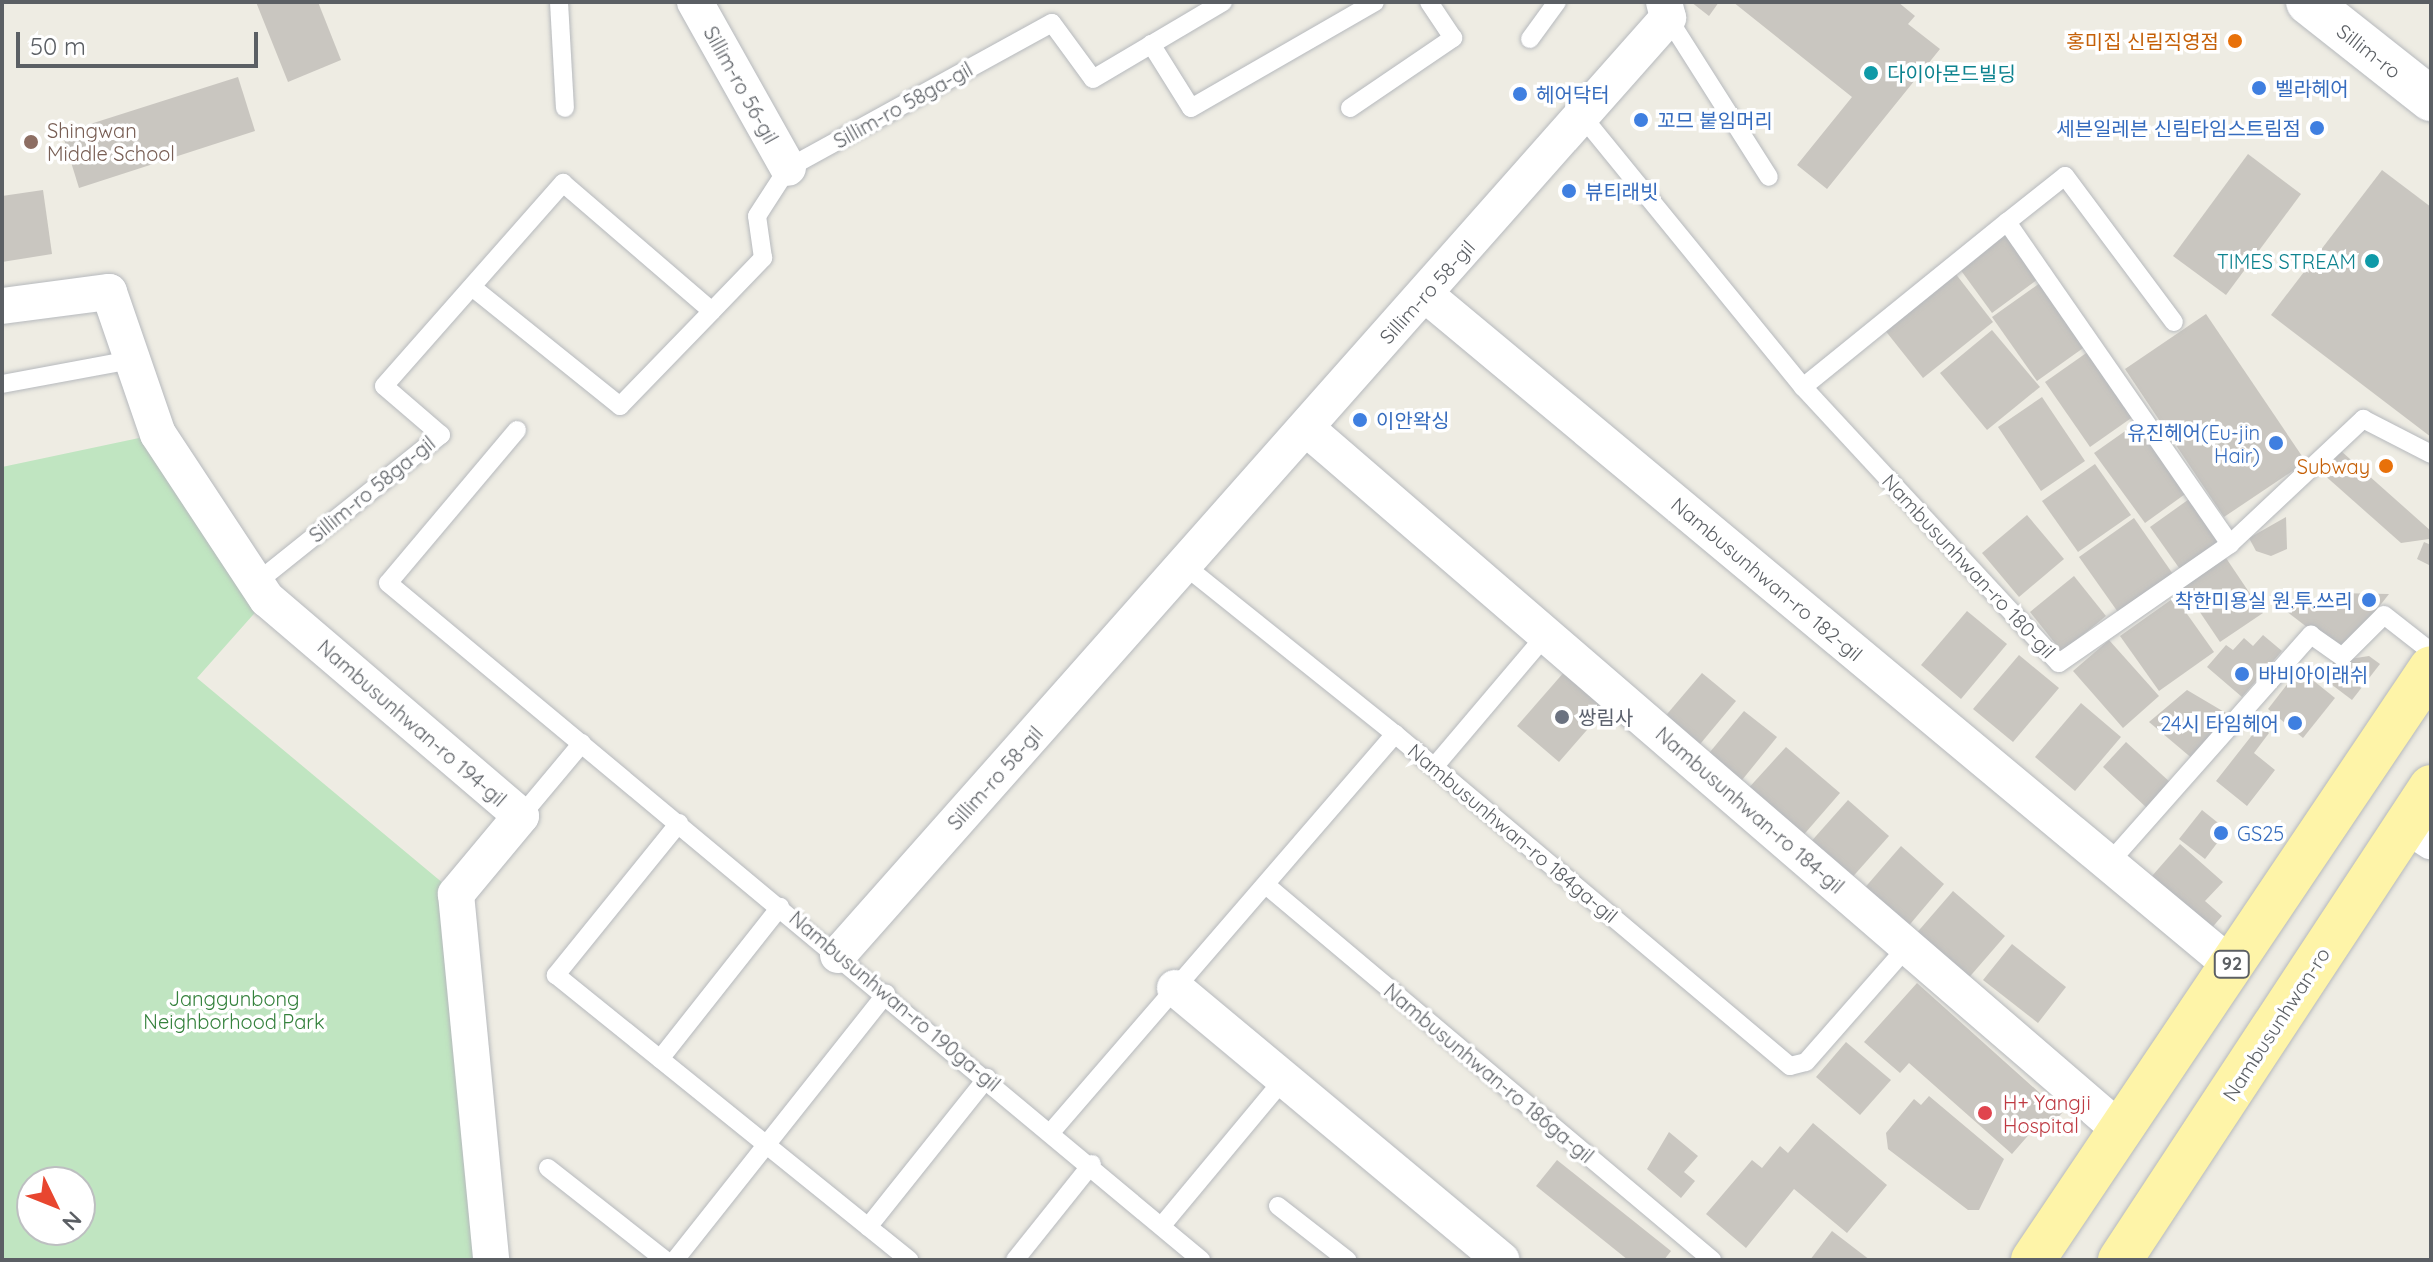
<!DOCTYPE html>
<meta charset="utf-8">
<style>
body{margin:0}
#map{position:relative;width:2433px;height:1262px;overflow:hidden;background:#eeece3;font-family:Quicksand,"Noto Sans KR",sans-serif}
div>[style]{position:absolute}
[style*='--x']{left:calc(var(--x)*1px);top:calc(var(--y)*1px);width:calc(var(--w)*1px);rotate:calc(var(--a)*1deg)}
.green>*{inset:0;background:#c0e5c1}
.building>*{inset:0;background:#c9c6c0}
.roads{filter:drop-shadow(0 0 2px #b6b9bd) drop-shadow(0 0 2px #b6b9bd)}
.lane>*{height:18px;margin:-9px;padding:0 9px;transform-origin:9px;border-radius:9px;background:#fff}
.street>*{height:36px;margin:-18px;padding:0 18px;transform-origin:18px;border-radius:18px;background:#fff}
.secondary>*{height:44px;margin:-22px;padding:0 22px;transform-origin:22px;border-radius:22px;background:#fff}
.primary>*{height:44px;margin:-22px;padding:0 22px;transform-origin:22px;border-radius:22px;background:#fef4a8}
.dots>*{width:22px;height:22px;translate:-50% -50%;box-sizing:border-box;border:4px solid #fff;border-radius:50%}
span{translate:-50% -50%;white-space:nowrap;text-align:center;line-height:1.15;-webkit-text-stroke:7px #fff;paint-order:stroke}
.shield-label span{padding:2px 6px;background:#fff;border:2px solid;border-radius:6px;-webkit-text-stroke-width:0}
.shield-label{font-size:18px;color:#5b5f64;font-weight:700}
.food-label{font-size:20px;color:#c56008}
.right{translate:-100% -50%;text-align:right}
.street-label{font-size:20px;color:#5b5f64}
.culture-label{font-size:20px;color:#0d838f}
.left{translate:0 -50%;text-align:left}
.shop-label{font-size:20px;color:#366cbe}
.education-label{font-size:20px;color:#785e54}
.worship-label{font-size:20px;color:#5b616d}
.park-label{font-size:20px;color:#34813c}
.health-label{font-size:20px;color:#be3a42}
.frame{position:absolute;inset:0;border:4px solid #5b5f64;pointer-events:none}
.north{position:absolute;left:16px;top:1166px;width:80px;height:80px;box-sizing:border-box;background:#fff;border:2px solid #bdbfc1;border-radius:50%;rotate:133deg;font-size:22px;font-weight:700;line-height:32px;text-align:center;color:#5b5f64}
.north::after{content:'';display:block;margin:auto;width:28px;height:36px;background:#e8462f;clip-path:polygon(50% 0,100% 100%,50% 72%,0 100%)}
.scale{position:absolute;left:16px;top:32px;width:242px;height:36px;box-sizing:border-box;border:4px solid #5b5f64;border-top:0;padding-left:10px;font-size:24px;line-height:28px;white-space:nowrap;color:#5b5f64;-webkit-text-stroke:6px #fff;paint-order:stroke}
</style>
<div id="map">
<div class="green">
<i style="clip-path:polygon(evenodd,158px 434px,267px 599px,197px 678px,456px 894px,491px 1260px,2px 1260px,2px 467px,158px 434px,32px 1182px,80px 1182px,80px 1230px,32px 1230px,32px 1182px)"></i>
</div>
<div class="building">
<i style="clip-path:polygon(256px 2px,318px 2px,341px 60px,288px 82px)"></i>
<i style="clip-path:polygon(1691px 2px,1719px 2px,1709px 16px)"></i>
<i style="clip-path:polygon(1733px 2px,1898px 2px,1915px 16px,1908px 24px,1940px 49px,1827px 189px,1797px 165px,1852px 97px)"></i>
<i style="clip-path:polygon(238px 77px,255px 131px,79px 188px,62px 133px)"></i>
<i style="clip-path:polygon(2248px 154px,2301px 194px,2226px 295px,2173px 256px)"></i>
<i style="clip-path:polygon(2382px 170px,2431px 207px,2431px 437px,2271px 315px)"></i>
<i style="clip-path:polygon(43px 190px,52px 254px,2px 262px,2px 196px)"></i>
<i style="clip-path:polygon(2004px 232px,2038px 279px,1992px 313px,1957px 265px)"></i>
<i style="clip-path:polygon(1955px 273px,1993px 322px,1923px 378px,1884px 329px)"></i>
<i style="clip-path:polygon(2040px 283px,2086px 346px,2037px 381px,1992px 317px)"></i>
<i style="clip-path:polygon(2206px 314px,2306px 462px,2224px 517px,2125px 369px)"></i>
<i style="clip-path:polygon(1992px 330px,2040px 387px,1987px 430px,1940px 373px)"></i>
<i style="clip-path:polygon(2092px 349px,2137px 414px,2090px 447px,2045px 382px)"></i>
<i style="clip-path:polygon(2042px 397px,2085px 461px,2041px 491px,1998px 427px)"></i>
<i style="clip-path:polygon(2138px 422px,2188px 492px,2145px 523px,2094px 453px)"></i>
<i style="clip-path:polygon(2341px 451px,2431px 531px,2429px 539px,2401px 543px,2322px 473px)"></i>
<i style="clip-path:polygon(2095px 464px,2131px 515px,2078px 552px,2042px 501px)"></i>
<i style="clip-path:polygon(2192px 497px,2224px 542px,2182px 572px,2150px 527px)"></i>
<i style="clip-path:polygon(2027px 515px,2064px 559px,2019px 597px,1982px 553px)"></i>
<i style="clip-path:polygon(2286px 517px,2287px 549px,2271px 556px,2256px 551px,2249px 538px)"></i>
<i style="clip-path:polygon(2134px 518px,2175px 577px,2120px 615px,2079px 557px)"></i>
<i style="clip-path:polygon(2424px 542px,2431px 545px,2431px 566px,2417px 559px)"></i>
<i style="clip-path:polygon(2226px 558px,2263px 613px,2220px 642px,2183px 587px)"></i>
<i style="clip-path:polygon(2074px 576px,2106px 616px,2062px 652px,2030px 612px)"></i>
<i style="clip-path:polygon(2334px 593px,2389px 594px,2342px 654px,2286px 611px)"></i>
<i style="clip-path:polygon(2175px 597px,2214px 652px,2159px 691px,2120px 636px)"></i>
<i style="clip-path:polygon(1967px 611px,2007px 644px,1961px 699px,1921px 665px)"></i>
<i style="clip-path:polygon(2263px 635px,2282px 651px,2242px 697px,2207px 667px,2226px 645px,2233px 650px,2244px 638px,2253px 646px)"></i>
<i style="clip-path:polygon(2109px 640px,2159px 696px,2123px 728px,2073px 671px)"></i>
<i style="clip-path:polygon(2019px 655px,2059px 688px,2013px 742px,1973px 709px)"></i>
<i style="clip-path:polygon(2369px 656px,2380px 664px,2352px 700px,2319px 675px,2330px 662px)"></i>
<i style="clip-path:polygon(2299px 669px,2335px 698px,2303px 738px,2268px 709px)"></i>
<i style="clip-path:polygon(1565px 671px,1607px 707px,1559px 762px,1517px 726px)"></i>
<i style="clip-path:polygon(1702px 673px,1736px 701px,1696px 749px,1662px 720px)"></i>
<i style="clip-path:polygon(2187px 690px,2231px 716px,2194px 760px,2149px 722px)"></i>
<i style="clip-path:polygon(2081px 703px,2121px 737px,2075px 791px,2035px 757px)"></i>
<i style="clip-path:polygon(1744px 711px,1777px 737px,1738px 785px,1705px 758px)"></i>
<i style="clip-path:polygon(2260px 725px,2269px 733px,2254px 753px,2275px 770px,2247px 806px,2216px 781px)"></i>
<i style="clip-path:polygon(2126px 742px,2171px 783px,2148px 809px,2103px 767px)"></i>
<i style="clip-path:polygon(1786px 747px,1840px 793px,1800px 839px,1745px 792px)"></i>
<i style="clip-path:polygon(1848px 800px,1889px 836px,1849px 881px,1808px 845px)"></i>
<i style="clip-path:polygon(2202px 810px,2227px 830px,2205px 859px,2179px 839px)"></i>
<i style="clip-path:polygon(2180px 844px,2223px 882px,2205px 901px,2222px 916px,2204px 937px,2145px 884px)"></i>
<i style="clip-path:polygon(1901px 846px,1944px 884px,1906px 929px,1862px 891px)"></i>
<i style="clip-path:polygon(1953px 891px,2005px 936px,1966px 981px,1914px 936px)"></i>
<i style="clip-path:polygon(2012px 944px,2066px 987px,2038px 1023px,1983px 980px)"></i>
<i style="clip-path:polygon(1917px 983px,2062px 1113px,2048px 1129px,2040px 1122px,2012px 1154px,1909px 1063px,1900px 1073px,1864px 1042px)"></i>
<i style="clip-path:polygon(1846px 1042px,1891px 1080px,1860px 1115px,1816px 1077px)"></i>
<i style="clip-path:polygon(1929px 1096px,2004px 1159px,1979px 1210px,1968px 1210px,1888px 1149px,1886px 1133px,1914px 1099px,1921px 1105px)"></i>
<i style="clip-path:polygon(1813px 1123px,1887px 1185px,1847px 1233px,1794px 1189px,1746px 1248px,1706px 1214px,1752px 1160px,1762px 1168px,1780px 1146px,1788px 1153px)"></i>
<i style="clip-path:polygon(1669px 1132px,1698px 1156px,1684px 1172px,1695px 1181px,1681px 1198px,1647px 1169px)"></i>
<i style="clip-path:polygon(1557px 1160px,1671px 1251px,1664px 1260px,1628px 1260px,1536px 1186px)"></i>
<i style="clip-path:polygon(1832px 1231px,1870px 1260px,1810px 1260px)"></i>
</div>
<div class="roads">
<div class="lane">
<i style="--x:559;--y:2;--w:106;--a:86.8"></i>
<i style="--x:1668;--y:18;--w:188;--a:57.6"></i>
<i style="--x:1530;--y:39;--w:46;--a:-53.9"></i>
<i style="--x:1151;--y:44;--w:75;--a:58"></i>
<i style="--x:1191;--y:108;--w:212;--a:-29.9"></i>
<i style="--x:1350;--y:108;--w:125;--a:-34.2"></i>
<i style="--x:1453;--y:38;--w:43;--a:-123.7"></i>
<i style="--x:1582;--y:116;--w:350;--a:50.8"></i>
<i style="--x:1803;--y:387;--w:376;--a:47.2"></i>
<i style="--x:2059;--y:663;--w:208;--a:-34.8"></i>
<i style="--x:2230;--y:544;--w:183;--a:-43.2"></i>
<i style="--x:2363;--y:419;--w:76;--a:27.2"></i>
<i style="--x:2007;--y:222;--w:74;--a:-38.4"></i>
<i style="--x:2065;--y:176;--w:182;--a:53.3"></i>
<i style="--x:472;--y:287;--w:190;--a:38.8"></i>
<i style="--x:620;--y:406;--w:132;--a:-45.9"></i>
<i style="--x:2;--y:384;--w:132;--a:-10.5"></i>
<i style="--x:1803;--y:387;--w:262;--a:-39"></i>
<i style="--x:2007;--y:222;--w:392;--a:55.3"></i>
<i style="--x:517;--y:430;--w:200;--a:130.1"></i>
<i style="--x:388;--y:583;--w:1058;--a:39.78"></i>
<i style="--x:1184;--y:565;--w:270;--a:38.7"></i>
<i style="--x:256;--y:583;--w:237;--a:-38.7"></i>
<i style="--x:441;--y:435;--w:75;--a:-139.3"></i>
<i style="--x:384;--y:386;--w:271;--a:-48.6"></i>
<i style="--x:563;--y:183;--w:196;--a:40.7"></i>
<i style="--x:712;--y:311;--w:74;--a:-46.1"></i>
<i style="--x:763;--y:258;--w:42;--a:-98.1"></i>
<i style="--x:757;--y:216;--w:57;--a:-57.1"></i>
<i style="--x:788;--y:168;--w:301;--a:-28.8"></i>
<i style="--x:1052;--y:23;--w:69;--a:53.8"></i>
<i style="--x:1093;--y:79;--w:151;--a:-30.6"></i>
<i style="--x:1434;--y:767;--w:173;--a:-49.7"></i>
<i style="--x:521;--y:816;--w:95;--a:-50.1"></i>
<i style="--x:679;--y:823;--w:196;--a:129"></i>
<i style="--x:556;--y:975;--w:454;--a:38.9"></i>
<i style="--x:2109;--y:863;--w:305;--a:-48.5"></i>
<i style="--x:2311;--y:635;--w:38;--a:35"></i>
<i style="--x:2342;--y:657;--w:59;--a:-45"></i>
<i style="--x:2384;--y:615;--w:58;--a:38"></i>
<i style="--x:1266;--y:885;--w:583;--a:40.06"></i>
<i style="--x:660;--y:1059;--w:194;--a:-51.7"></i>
<i style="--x:1052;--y:1131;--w:525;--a:-49.17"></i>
<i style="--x:1395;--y:734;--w:516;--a:40.05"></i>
<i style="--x:1790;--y:1066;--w:16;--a:-14"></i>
<i style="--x:1806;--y:1062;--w:154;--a:-48.7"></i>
<i style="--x:548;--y:1168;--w:149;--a:38.2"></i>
<i style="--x:1278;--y:1206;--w:88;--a:38"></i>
<i style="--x:1164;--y:1223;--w:187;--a:-50.2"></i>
<i style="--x:868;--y:1227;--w:191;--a:-51.4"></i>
<i style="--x:675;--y:1260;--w:340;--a:-51.6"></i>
<i style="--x:1015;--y:1260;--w:123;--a:-51.3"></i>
</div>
<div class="street">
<i style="--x:695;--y:2;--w:190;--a:60.7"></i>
<i style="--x:1426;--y:295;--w:1027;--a:39.78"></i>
<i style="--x:2;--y:306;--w:108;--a:-7.5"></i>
<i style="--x:109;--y:292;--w:150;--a:71"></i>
<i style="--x:158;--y:434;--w:198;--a:56.6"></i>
<i style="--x:267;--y:599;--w:334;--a:40.5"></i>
<i style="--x:521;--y:816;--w:102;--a:129.8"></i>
<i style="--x:456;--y:894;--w:368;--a:84.5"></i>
<i style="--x:1306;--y:428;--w:1075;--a:40.77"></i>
<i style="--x:2406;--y:825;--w:30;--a:33"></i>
<i style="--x:838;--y:955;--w:1252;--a:-48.47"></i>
<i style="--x:1668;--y:18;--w:16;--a:-104"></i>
<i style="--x:1175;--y:988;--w:425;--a:39.8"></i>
</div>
<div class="secondary">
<i style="--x:2308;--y:2;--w:157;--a:38.3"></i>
</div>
<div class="primary">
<i style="--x:2033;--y:1260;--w:713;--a:-56.09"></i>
<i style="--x:2120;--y:1260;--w:566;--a:-56.67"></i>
</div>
</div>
<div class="dots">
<i style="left:2235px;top:41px;background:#e8710a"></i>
<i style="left:1871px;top:73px;background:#0f9aa8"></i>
<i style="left:2259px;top:88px;background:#3f7fe0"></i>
<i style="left:1520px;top:94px;background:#3f7fe0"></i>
<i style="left:1641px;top:120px;background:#3f7fe0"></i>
<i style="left:2317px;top:128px;background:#3f7fe0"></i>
<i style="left:31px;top:142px;background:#8d6e63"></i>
<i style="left:1569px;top:191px;background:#3f7fe0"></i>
<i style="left:2372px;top:261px;background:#0f9aa8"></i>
<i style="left:1360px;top:420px;background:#3f7fe0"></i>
<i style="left:2276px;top:443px;background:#3f7fe0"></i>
<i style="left:2386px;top:466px;background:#e8710a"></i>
<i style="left:2369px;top:600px;background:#3f7fe0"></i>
<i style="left:2242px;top:674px;background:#3f7fe0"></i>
<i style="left:1562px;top:717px;background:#6b7280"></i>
<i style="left:2295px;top:723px;background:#3f7fe0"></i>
<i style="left:2221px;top:833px;background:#3f7fe0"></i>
<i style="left:1985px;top:1113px;background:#e0444e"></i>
</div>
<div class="shield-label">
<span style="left:2232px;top:964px">92</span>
</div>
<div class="food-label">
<span class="right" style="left:2219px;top:41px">홍미집 신림직영점</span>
<span class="right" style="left:2370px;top:466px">Subway</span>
</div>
<div class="street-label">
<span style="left:2369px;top:51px;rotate:38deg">Sillim-ro</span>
<span style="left:741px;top:85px;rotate:61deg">Sillim-ro 56-gil</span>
<span style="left:903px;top:105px;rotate:-29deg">Sillim-ro 58ga-gil</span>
<span style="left:1427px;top:292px;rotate:-48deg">Sillim-ro 58-gil</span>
<span style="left:372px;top:489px;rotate:-39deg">Sillim-ro 58ga-gil</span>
<span style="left:1969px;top:566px;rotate:47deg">Nambusunhwan-ro 180-gil</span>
<span style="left:1767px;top:579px;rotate:40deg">Nambusunhwan-ro 182-gil</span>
<span style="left:412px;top:723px;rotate:41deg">Nambusunhwan-ro 194-gil</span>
<span style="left:995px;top:778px;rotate:-48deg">Sillim-ro 58-gil</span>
<span style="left:1750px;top:810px;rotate:41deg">Nambusunhwan-ro 184-gil</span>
<span style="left:1513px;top:833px;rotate:40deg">Nambusunhwan-ro 184ga-gil</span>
<span style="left:895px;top:1001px;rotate:40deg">Nambusunhwan-ro 190ga-gil</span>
<span style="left:2276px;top:1024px;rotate:-57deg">Nambusunhwan-ro</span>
<span style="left:1489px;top:1073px;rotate:40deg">Nambusunhwan-ro 186ga-gil</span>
</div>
<div class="culture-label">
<span class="left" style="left:1887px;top:73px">다이아몬드빌딩</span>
<span class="right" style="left:2356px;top:261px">TIMES STREAM</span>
</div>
<div class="shop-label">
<span class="left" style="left:2275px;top:88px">벨라헤어</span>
<span class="left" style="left:1536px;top:94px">헤어닥터</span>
<span class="left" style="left:1657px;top:120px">꼬므 붙임머리</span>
<span class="right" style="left:2301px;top:128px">세븐일레븐 신림타임스트림점</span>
<span class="left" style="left:1585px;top:191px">뷰티래빗</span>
<span class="left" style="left:1376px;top:420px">이안왁싱</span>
<span class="right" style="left:2260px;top:444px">유진헤어(Eu-jin<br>Hair)</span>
<span class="right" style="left:2353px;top:600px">착한미용실 원.투.쓰리</span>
<span class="left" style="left:2258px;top:674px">바비아이래쉬</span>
<span class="right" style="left:2279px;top:723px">24시 타임헤어</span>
<span class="left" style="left:2237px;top:833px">GS25</span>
</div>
<div class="education-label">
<span class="left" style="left:47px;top:142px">Shingwan<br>Middle School</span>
</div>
<div class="worship-label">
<span class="left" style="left:1578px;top:717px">쌍림사</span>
</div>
<div class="park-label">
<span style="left:234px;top:1010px">Janggunbong<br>Neighborhood Park</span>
</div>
<div class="health-label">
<span class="left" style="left:2003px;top:1114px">H+ Yangji<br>Hospital</span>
</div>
<div class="frame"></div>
<div class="north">N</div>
<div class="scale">50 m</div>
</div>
